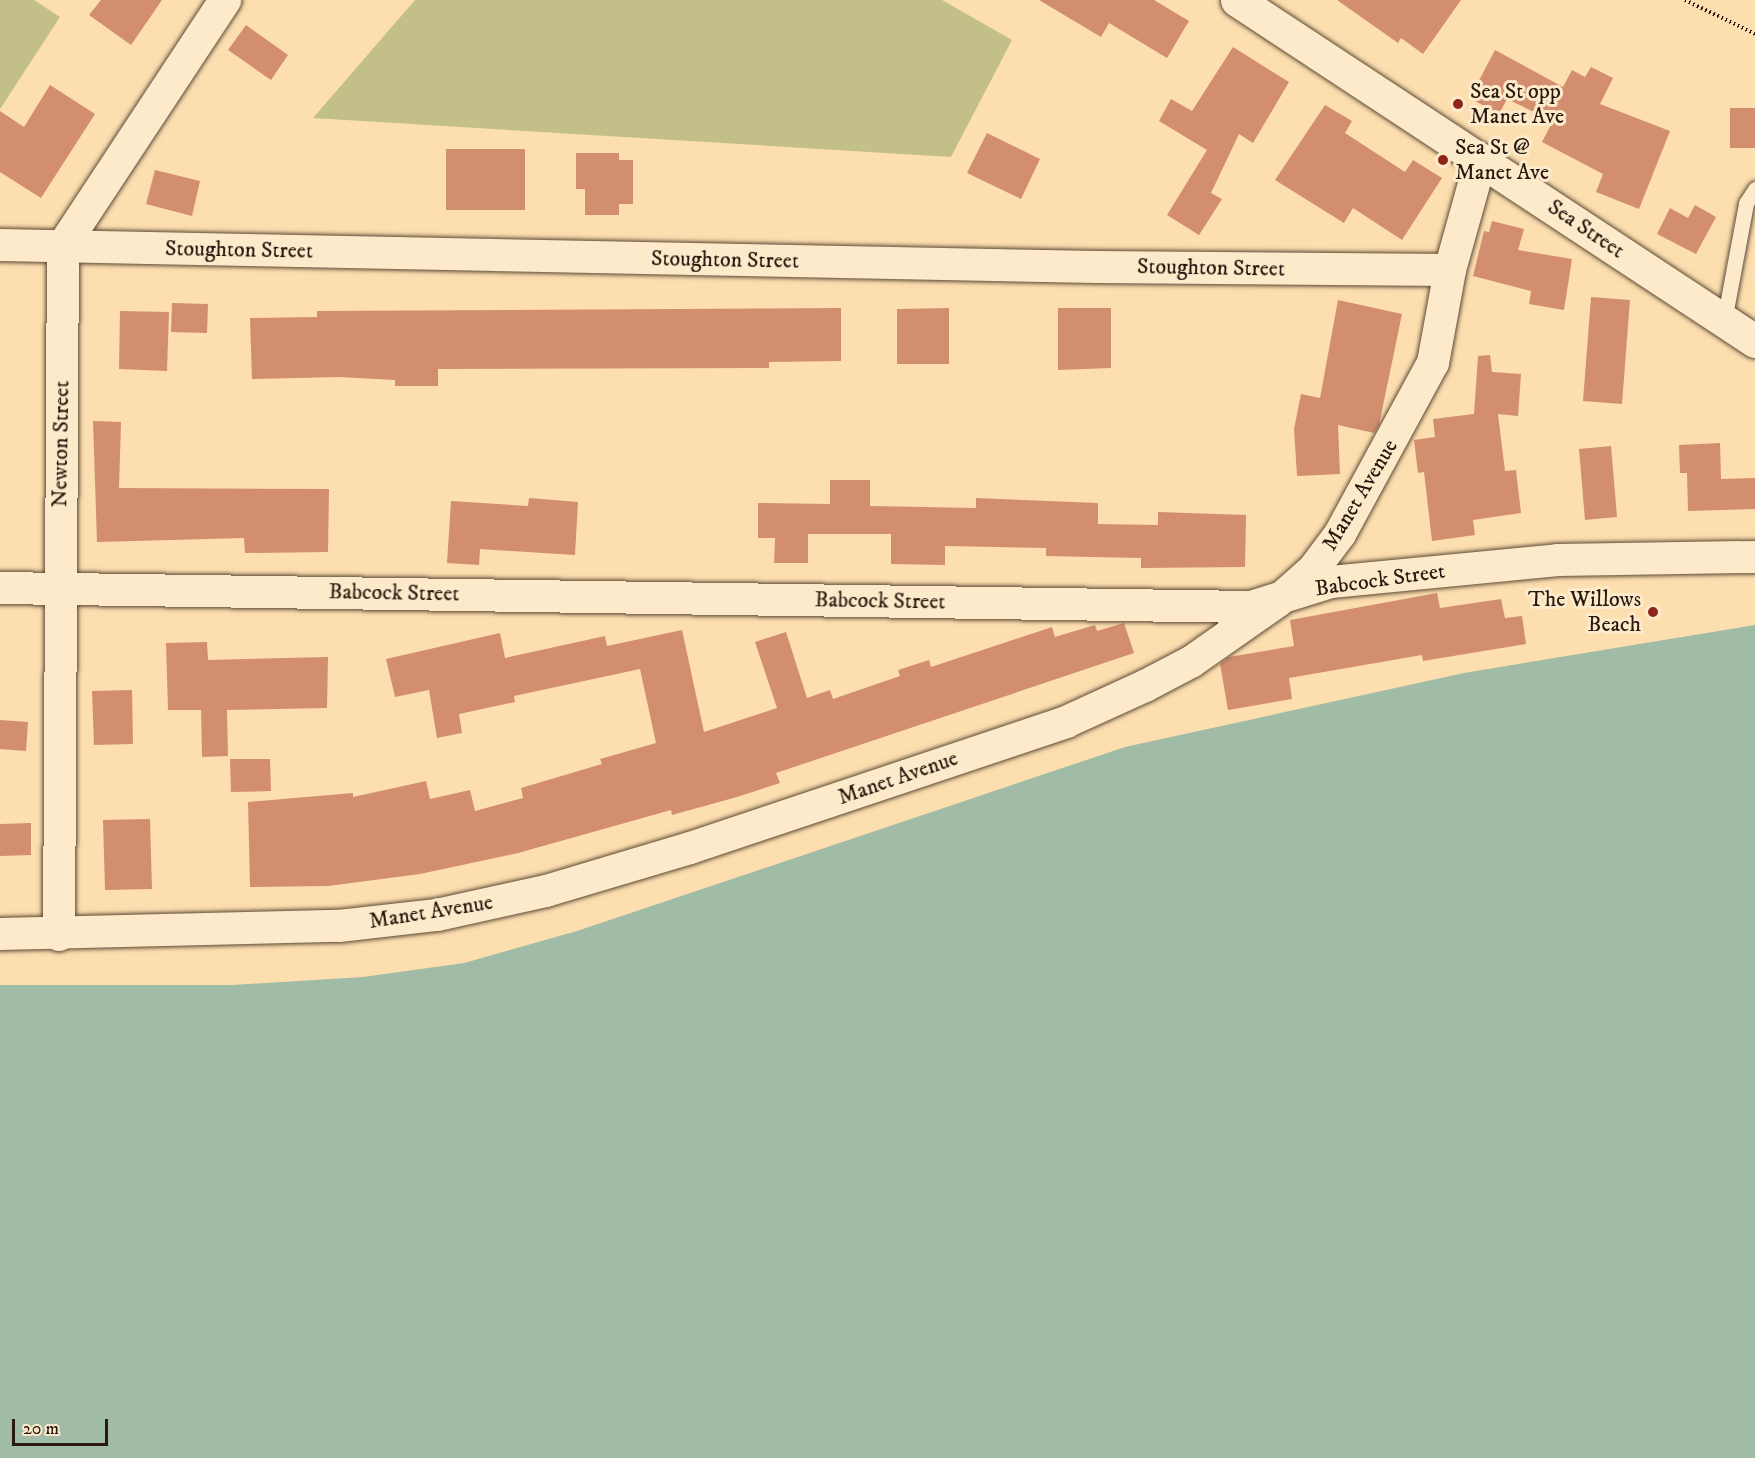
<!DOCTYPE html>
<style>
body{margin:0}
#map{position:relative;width:1755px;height:1458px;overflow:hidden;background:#fcdeaf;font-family:"IM FELL DW Pica",serif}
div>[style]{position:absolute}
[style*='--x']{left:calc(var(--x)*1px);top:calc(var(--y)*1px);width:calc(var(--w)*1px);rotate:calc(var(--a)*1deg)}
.green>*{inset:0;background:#c2c088}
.water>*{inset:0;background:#a0bca7}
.building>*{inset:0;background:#d38e70}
.path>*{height:4px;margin-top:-2px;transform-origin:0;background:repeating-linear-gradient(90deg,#28180e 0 1.5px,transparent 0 4.5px)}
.roads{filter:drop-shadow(0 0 2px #5d4a36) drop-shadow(0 0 2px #5d4a36)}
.service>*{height:15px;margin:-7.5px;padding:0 7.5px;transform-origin:7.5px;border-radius:7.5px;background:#fdeacb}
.minor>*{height:32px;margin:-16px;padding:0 16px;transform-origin:16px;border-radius:16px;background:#fdeacb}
.secondary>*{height:33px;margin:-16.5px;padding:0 16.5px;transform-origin:16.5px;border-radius:16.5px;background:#fdeacb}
.dots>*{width:16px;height:16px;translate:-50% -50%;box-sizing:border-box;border:3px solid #fdeacb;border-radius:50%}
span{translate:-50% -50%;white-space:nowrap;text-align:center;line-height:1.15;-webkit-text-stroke:6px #fdeacb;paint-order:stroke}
.poi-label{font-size:22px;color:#28180e}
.left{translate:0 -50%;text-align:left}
.right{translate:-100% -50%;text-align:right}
.street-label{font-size:22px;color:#28180e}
.scale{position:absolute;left:12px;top:1419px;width:96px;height:27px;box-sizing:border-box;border:3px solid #28180e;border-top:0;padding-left:8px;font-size:18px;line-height:21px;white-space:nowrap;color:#28180e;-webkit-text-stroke:4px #fdeacb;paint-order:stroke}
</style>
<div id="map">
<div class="green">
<i style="clip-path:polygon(0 0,34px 0,60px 17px,0 109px)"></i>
<i style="clip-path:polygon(415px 0,942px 0,1012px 40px,951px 157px,313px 118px)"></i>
</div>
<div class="water">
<i style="clip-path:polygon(1755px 625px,1755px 1458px,0 1458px,0 985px,232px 985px,363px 977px,464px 963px,577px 931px,1125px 747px,1464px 673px)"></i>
</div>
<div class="building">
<i style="clip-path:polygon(101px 0,162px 0,131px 45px,89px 15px)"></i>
<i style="clip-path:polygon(1039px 0,1154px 0,1189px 21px,1167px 58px,1109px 23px,1101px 37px)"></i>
<i style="clip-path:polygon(1337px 0,1461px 0,1423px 54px,1401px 38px,1398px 43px)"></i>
<i style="clip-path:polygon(246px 25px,288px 55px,271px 80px,228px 50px)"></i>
<i style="clip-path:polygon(1233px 47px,1289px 82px,1253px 143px,1239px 134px,1211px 193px,1222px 199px,1199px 235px,1167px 215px,1207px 150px,1159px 121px,1171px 99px,1192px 111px)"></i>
<i style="clip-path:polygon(1495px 50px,1563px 87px,1572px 70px,1585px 77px,1591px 67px,1613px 78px,1600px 104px,1670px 131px,1639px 209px,1596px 192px,1603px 174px,1542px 142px,1553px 121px,1507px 99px,1499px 114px,1475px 101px,1480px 92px,1474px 90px)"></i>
<i style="clip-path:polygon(50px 85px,95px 114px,41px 198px,0 172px,0 111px,24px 127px)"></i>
<i style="clip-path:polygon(1325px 105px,1352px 121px,1345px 133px,1405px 172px,1413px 160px,1442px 178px,1402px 240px,1353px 208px,1344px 223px,1275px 180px)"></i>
<i style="clip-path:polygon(1730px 108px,1755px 108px,1755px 148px,1730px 148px)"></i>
<i style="clip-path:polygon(987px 133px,1040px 159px,1021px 199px,967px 173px)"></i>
<i style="clip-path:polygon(446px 149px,525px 149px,525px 210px,446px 210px)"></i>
<i style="clip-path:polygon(576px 153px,619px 153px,619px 160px,633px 160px,633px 204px,619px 204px,619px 215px,585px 215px,585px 189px,576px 189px)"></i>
<i style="clip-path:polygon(155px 170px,200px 181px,192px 216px,146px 204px)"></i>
<i style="clip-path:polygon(1695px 205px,1716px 217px,1696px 254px,1657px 234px,1670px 208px,1688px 218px)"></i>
<i style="clip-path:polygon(1492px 221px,1524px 229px,1518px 250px,1572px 259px,1564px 310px,1529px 304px,1531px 291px,1473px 276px,1484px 231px,1489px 232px)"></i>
<i style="clip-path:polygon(1591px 297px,1630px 300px,1622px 404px,1583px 401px)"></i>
<i style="clip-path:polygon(1338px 300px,1402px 314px,1379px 425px,1374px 433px,1338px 425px,1340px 474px,1297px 476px,1294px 429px,1301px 394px,1320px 398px)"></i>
<i style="clip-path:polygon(172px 303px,208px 304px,207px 333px,171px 332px)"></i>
<i style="clip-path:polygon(841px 308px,841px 361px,769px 362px,769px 368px,438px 369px,438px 386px,395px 386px,395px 380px,339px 377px,252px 379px,250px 318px,317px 317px,317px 311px)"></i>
<i style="clip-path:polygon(949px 308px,949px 364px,897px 364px,897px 309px)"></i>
<i style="clip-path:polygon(1058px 308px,1111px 308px,1111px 368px,1058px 370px)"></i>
<i style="clip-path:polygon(120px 311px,169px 312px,167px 371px,119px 369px)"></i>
<i style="clip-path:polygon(1490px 355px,1492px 372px,1521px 374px,1518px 416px,1498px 414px,1505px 471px,1516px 470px,1521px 513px,1473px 520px,1475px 535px,1432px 541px,1424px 472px,1418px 473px,1414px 440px,1435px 437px,1433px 419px,1474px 414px,1478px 356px)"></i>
<i style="clip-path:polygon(93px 421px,121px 422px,119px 488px,329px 489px,328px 552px,245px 553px,244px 538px,97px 542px)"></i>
<i style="clip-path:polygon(1720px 443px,1721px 479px,1755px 478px,1755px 509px,1688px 511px,1687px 473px,1680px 473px,1679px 445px)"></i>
<i style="clip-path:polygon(1611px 446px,1617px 517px,1585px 520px,1579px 449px)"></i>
<i style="clip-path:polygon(830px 480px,870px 480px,870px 506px,976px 508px,976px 498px,1098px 503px,1098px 524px,1158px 525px,1158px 512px,1246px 515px,1245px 567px,1141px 568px,1141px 558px,1046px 556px,1046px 548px,945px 546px,945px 565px,891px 564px,891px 534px,808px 534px,808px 563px,774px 563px,775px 538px,758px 538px,758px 503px,830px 504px)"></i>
<i style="clip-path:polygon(529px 498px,578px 502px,575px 555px,480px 549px,479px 565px,447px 563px,451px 501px,528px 506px)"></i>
<i style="clip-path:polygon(1437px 593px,1440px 608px,1501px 599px,1505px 618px,1522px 616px,1526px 644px,1423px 661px,1422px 655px,1289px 678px,1292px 699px,1228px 710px,1220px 664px,1229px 657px,1294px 646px,1290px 620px)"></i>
<i style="clip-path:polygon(1124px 623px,1134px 653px,776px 773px,780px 783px,737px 797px,672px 815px,671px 810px,518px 853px,420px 874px,328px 886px,250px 887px,248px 802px,353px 793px,353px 797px,426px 781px,430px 799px,470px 790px,475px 811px,523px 798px,521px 788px,602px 764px,600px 759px,656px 743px,640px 669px,514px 696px,515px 702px,459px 714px,462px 733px,437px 738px,429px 690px,395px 697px,386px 659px,500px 633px,505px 658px,605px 636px,607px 646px,682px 630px,704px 732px,777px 708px,755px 642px,786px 632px,807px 698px,830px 690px,833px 699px,900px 676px,898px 670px,929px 660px,931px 667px,1052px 627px,1055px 637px,1095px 625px,1097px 631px)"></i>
<i style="clip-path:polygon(207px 642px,208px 660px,328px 657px,327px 708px,227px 710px,228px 756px,202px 757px,201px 710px,168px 710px,166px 643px)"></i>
<i style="clip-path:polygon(132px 690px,133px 744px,94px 745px,92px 691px)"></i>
<i style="clip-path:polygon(0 720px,28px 722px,26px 751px,0 749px)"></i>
<i style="clip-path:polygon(230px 759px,270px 759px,271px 791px,231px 792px)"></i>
<i style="clip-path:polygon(150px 819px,152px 889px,105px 890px,103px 820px)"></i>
<i style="clip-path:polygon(31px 823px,31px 855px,0 856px,0 824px)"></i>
</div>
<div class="path">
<i style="--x:1685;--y:0;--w:78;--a:25.9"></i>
</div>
<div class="roads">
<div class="service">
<i style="--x:1724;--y:321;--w:120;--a:-79.4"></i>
<i style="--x:1746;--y:203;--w:17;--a:-57"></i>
</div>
<div class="minor">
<i style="--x:0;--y:245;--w:1097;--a:1.15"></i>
<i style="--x:1097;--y:267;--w:353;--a:0.5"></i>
<i style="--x:0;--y:588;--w:1251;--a:0.87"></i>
<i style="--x:1251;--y:607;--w:84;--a:-17.4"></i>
<i style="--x:1331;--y:582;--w:228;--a:-5.5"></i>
<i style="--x:1558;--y:560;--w:197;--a:-0.9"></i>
<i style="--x:0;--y:934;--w:339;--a:-1.4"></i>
<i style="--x:339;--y:926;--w:99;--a:-6.4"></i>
<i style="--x:437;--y:915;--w:112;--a:-12.4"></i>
<i style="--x:546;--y:891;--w:150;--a:-16.6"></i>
<i style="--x:690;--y:848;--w:397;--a:-18.5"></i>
<i style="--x:1066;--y:722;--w:87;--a:-24.5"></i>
<i style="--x:1145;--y:686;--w:52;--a:-27.6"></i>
<i style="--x:1191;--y:662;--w:106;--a:-35"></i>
<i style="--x:1278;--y:601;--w:47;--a:-41.5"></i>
<i style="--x:1313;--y:570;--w:45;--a:-53.1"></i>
<i style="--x:1340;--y:534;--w:195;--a:-61.5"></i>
<i style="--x:1433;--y:363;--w:95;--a:-79.6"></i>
<i style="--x:1450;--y:270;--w:115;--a:-74.4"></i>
<i style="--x:59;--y:935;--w:689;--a:-89.67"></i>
<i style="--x:63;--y:246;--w:295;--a:-56.6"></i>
</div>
<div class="secondary">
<i style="--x:1237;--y:0;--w:620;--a:33.36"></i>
</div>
</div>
<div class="dots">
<i style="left:1458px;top:104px;background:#8f2418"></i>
<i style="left:1443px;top:160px;background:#8f2418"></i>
<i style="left:1653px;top:612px;background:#8f2418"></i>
</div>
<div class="poi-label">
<span class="left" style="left:1470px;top:104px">Sea St opp<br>Manet Ave</span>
<span class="left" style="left:1455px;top:160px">Sea St @<br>Manet Ave</span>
<span class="right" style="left:1641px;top:612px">The Willows<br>Beach</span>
</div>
<div class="street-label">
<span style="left:1586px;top:229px;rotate:34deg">Sea Street</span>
<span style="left:239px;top:250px;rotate:1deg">Stoughton Street</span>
<span style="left:725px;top:260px;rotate:1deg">Stoughton Street</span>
<span style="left:1211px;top:268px;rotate:1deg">Stoughton Street</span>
<span style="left:61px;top:444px;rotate:-89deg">Newton Street</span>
<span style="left:1360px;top:495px;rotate:-59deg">Manet Avenue</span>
<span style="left:1380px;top:580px;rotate:-8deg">Babcock Street</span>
<span style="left:394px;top:593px;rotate:1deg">Babcock Street</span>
<span style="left:880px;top:601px;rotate:1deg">Babcock Street</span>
<span style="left:898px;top:778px;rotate:-19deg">Manet Avenue</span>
<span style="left:431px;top:912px;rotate:-9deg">Manet Avenue</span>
</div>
<div class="scale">20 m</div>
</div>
